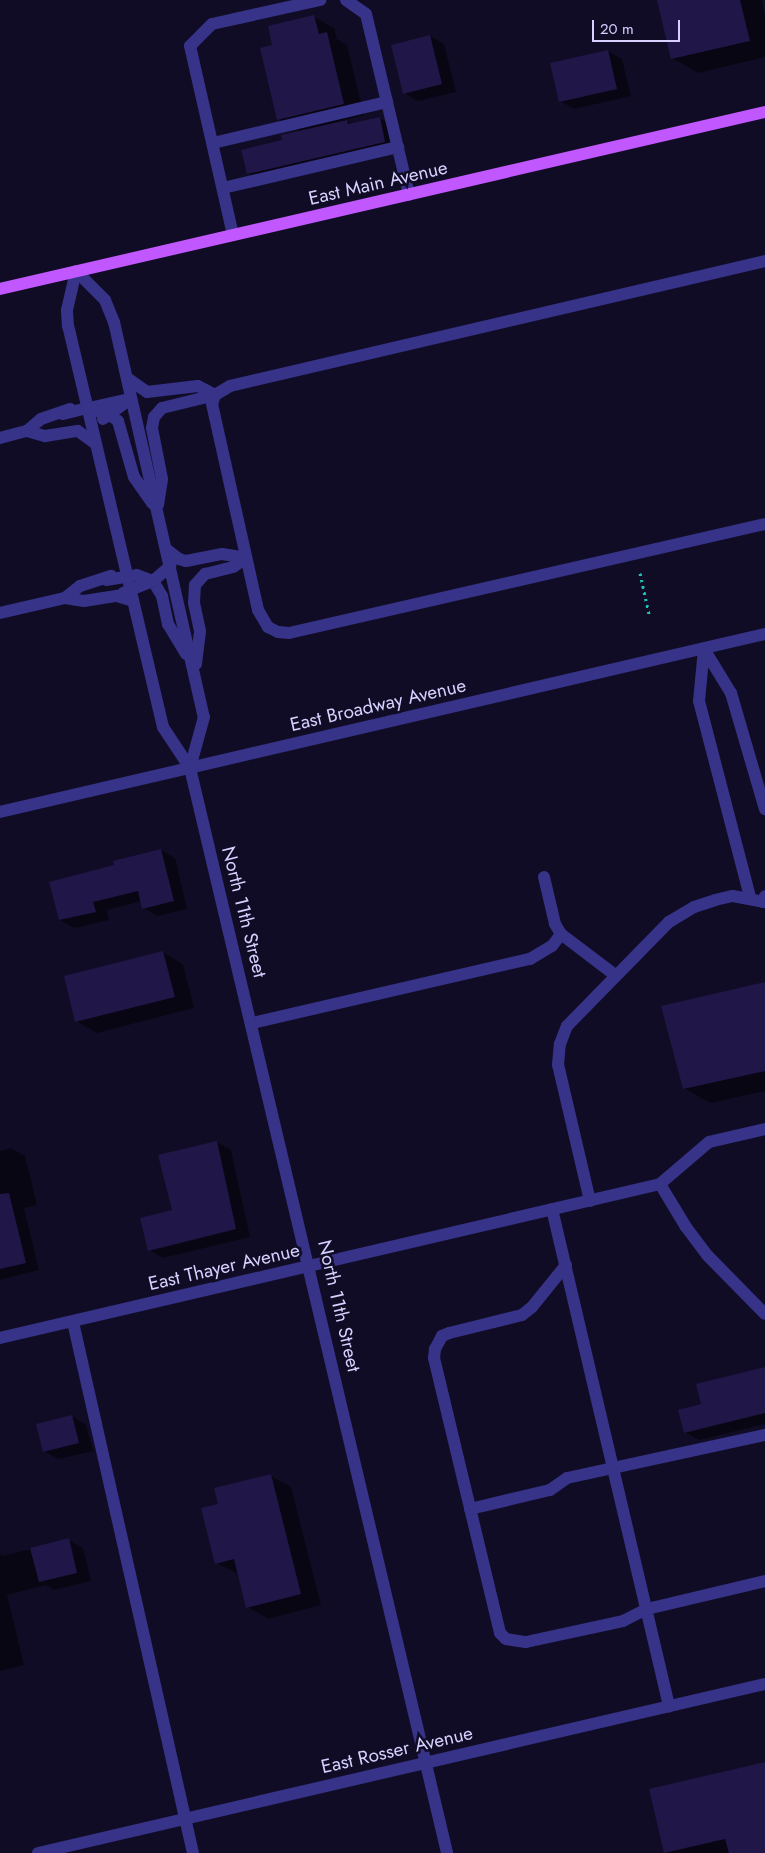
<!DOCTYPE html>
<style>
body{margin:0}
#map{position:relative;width:765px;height:1853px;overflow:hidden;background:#110c25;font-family:Jost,sans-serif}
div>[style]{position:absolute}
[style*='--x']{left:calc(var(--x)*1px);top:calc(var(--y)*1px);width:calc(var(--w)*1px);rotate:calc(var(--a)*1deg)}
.shadow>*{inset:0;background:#0007}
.building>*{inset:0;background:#211648}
.path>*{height:3px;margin-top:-1.5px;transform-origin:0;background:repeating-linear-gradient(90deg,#23c1b8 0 2.5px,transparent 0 6.5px)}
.service>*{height:12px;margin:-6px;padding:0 6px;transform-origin:6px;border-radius:6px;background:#363389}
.minor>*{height:12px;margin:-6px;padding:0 6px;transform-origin:6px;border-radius:6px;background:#363389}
.tertiary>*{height:12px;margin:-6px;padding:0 6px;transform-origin:6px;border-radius:6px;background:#363389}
.primary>*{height:12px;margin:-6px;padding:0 6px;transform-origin:6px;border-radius:6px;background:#c158ff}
span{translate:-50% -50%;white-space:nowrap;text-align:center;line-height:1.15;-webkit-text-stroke:5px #110c25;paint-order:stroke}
.street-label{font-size:19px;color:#d6d1ff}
.scale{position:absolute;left:592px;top:20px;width:88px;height:22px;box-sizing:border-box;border:2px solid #d6d1ff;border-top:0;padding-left:6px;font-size:15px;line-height:18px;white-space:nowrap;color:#d6d1ff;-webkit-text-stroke:4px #110c25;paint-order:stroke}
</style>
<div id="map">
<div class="shadow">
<i style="clip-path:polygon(658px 0,762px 0,765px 15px,765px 57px,698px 73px,672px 58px)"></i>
<i style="clip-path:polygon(314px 17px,334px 28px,337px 39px,347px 45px,364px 115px,345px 120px,353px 124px,379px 118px,386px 122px,392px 145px,255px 177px,248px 173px,283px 141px,301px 132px,278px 119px,273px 46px)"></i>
<i style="clip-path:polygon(430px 36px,444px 44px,456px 92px,418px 101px,404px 93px)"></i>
<i style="clip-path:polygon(608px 51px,622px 59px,631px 96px,574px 109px,560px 101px)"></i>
<i style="clip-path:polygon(161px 850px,175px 858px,187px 909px,157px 916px,143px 908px,142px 901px,107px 910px,109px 920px,74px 928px,60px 920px,116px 866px)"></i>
<i style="clip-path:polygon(163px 952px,183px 964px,194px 1008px,97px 1033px,76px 1021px)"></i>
<i style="clip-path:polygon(765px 983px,765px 1091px,710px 1103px,684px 1088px)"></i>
<i style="clip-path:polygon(217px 1142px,231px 1150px,250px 1237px,163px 1258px,149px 1250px)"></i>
<i style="clip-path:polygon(11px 1148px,25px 1156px,37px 1205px,24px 1208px,39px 1270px,0 1280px,0 1151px)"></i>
<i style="clip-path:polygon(765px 1369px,765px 1424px,699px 1440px,685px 1432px)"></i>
<i style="clip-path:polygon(72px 1416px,86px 1425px,93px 1451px,58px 1459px,44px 1451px)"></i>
<i style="clip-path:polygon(271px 1476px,291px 1487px,321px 1605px,268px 1619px,248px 1607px,239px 1574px,216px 1563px,220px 1505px)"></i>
<i style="clip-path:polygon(68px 1540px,83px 1548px,91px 1581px,54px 1590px,46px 1585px,7px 1595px,24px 1665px,0 1671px,0 1553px,2px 1556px)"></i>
<i style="clip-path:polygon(765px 1763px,765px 1853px,665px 1853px)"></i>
</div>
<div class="building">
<i style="clip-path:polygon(657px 0,740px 0,750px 41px,671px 59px)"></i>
<i style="clip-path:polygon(314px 15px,319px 34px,327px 32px,344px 104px,277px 120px,260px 48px,272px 45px,268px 26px)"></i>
<i style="clip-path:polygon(430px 35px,442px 84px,403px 94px,391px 45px)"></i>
<i style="clip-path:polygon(608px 50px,617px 89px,559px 102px,550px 63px)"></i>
<i style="clip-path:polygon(380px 117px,385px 142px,247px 174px,241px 150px,282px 140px,281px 135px,347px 120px,348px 124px)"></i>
<i style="clip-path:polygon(161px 849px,174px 901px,142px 909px,138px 891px,93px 902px,96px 912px,59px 920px,49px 882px,114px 865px,113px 861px)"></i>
<i style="clip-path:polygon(163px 951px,175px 997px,75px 1022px,64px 976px)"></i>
<i style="clip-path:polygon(765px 982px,765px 1071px,683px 1089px,661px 1006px)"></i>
<i style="clip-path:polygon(217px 1141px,236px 1229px,148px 1251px,140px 1218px,172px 1210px,158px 1155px)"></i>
<i style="clip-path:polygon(9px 1193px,26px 1263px,0 1269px,0 1194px)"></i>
<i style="clip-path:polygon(765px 1367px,765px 1413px,684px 1433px,678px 1410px,701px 1404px,696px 1384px)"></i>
<i style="clip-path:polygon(72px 1415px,79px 1443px,43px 1452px,36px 1424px)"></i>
<i style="clip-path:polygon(271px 1474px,301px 1594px,246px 1608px,234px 1559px,215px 1564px,201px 1508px,218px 1504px,214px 1488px)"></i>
<i style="clip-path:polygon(69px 1538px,77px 1573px,39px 1582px,30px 1548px)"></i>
<i style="clip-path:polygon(765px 1762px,765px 1853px,729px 1853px,725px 1839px,664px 1853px,649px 1789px)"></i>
</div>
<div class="path">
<i style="--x:640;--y:573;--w:42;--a:77.6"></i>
</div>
<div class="service">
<i style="--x:346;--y:0;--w:24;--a:35"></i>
<i style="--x:366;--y:14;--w:186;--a:76.6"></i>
<i style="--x:213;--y:143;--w:179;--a:-13.3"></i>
<i style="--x:223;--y:188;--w:180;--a:-13.2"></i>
<i style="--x:233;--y:235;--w:194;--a:-102.8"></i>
<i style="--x:190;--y:46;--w:31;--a:-45"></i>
<i style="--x:212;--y:24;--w:111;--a:-12.5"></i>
<i style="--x:765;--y:261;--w:549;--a:166.85"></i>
<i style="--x:230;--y:386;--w:17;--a:149"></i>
<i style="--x:215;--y:395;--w:9;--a:108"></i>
<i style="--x:212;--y:404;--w:211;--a:77.4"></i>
<i style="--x:258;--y:610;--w:20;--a:60"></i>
<i style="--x:268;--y:627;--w:11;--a:27"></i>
<i style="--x:278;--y:632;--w:11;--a:5"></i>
<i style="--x:289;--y:633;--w:488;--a:-12.9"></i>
<i style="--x:76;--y:271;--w:41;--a:45"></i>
<i style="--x:105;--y:300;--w:24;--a:68"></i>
<i style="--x:114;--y:322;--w:405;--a:77.2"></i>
<i style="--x:204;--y:717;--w:53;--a:105.4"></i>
<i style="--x:190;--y:768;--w:49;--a:-123.4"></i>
<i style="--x:163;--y:727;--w:412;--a:-103.3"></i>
<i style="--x:68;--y:326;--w:16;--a:-94"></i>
<i style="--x:67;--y:310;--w:40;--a:-77"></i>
<i style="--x:127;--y:378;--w:24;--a:35"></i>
<i style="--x:147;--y:392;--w:51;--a:-6.7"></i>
<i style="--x:198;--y:386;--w:19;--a:28"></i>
<i style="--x:89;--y:408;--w:41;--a:-12.7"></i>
<i style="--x:63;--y:414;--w:25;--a:-14"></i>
<i style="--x:87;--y:408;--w:24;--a:17"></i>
<i style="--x:110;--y:415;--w:10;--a:37"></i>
<i style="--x:118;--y:421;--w:58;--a:74.1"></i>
<i style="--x:134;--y:477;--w:32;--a:55"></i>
<i style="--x:103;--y:419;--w:34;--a:-36"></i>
<i style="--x:27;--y:431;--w:19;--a:16"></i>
<i style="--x:45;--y:436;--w:33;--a:-9"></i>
<i style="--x:78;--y:431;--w:22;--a:36"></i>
<i style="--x:0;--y:438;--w:28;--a:-15"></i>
<i style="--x:27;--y:431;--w:18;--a:-41"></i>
<i style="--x:41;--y:419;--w:31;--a:-19"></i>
<i style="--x:158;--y:505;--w:26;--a:-81"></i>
<i style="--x:162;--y:479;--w:52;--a:-101.1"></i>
<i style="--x:152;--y:428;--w:11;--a:-80"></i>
<i style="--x:154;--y:417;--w:12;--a:-48"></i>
<i style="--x:162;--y:408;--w:55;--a:-13.8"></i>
<i style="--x:166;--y:549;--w:16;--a:38"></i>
<i style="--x:179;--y:559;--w:7;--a:16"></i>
<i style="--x:186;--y:561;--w:37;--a:-11"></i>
<i style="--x:222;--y:554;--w:24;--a:9"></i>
<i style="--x:106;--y:580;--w:31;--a:-9"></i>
<i style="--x:137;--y:575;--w:17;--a:21"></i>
<i style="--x:153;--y:581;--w:17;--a:59"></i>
<i style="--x:162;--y:596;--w:29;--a:78"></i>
<i style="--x:168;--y:624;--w:35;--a:59"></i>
<i style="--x:123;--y:593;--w:32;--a:-22"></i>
<i style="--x:153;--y:581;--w:23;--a:-41"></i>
<i style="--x:65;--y:598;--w:19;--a:-39"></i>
<i style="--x:80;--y:586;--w:33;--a:-18"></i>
<i style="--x:0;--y:613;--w:67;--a:-13"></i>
<i style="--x:65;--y:598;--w:19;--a:9"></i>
<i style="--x:84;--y:601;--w:33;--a:-9"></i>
<i style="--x:117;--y:596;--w:17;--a:17"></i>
<i style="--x:704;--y:649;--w:52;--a:95.5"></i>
<i style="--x:699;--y:701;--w:203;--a:75.4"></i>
<i style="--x:704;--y:649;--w:52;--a:58.5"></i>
<i style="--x:731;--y:693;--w:121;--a:73.7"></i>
<i style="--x:196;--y:664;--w:33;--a:-83"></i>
<i style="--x:200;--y:631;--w:29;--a:-102"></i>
<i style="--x:194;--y:603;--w:18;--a:-87"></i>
<i style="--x:195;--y:585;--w:15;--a:-48"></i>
<i style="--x:205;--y:574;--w:29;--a:-14"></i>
<i style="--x:233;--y:567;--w:16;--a:-35"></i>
<i style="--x:544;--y:877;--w:48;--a:76.8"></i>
<i style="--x:555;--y:924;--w:12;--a:59"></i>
<i style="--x:561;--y:934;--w:68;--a:37.2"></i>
<i style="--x:252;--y:1023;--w:285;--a:-13"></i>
<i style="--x:530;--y:959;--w:26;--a:-31"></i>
<i style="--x:552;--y:946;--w:15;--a:-53"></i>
<i style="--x:765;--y:1129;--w:57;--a:166.9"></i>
<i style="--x:709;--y:1142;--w:65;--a:139.4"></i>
<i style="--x:660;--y:1184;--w:50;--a:58.8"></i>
<i style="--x:686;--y:1227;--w:36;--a:53"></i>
<i style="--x:708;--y:1256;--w:81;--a:45.5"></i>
<i style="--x:590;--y:1201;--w:140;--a:-103.2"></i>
<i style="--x:558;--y:1065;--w:21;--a:-85"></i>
<i style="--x:560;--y:1044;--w:19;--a:-69"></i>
<i style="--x:567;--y:1026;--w:146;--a:-45.6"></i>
<i style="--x:669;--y:922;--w:29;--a:-31"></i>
<i style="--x:694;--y:907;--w:22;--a:-18"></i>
<i style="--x:715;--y:900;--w:18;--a:-13"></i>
<i style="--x:733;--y:896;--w:31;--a:11"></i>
<i style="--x:763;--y:902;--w:6;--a:-72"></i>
<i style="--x:552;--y:1209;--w:511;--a:76.75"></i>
<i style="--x:566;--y:1265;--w:54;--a:129"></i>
<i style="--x:532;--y:1307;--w:13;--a:141"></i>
<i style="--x:522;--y:1315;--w:75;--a:166.1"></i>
<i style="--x:449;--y:1333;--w:8;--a:157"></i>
<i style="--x:442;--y:1336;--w:15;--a:118"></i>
<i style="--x:435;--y:1349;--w:9;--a:96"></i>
<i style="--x:434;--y:1358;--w:283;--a:76.5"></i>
<i style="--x:500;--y:1633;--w:8;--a:45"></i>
<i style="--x:506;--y:1639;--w:20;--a:9"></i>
<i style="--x:526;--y:1642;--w:99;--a:-12.2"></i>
<i style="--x:623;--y:1621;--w:27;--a:-27"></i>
<i style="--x:647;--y:1609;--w:121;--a:-13.3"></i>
<i style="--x:73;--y:1322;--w:544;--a:77.27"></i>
<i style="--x:470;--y:1509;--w:82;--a:-13.4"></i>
<i style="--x:550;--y:1490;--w:21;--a:-35"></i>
<i style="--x:567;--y:1478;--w:203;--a:-12.3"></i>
</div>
<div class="minor">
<i style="--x:190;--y:768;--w:1115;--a:76.67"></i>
<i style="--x:0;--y:1338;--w:678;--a:-13.13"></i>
</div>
<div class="tertiary">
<i style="--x:0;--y:812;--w:785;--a:-13.1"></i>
<i style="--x:38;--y:1853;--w:746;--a:-13.09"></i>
</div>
<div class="primary">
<i style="--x:0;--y:289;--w:785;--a:-13.03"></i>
</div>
<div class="street-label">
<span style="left:378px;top:183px;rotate:-13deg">East Main Avenue</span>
<span style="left:378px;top:705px;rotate:-13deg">East Broadway Avenue</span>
<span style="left:244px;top:912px;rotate:76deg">North 11th Street</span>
<span style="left:224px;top:1267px;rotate:-13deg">East Thayer Avenue</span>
<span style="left:339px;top:1306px;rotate:77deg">North 11th Street</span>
<span style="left:397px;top:1750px;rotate:-13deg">East Rosser Avenue</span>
</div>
<div class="scale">20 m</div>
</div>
